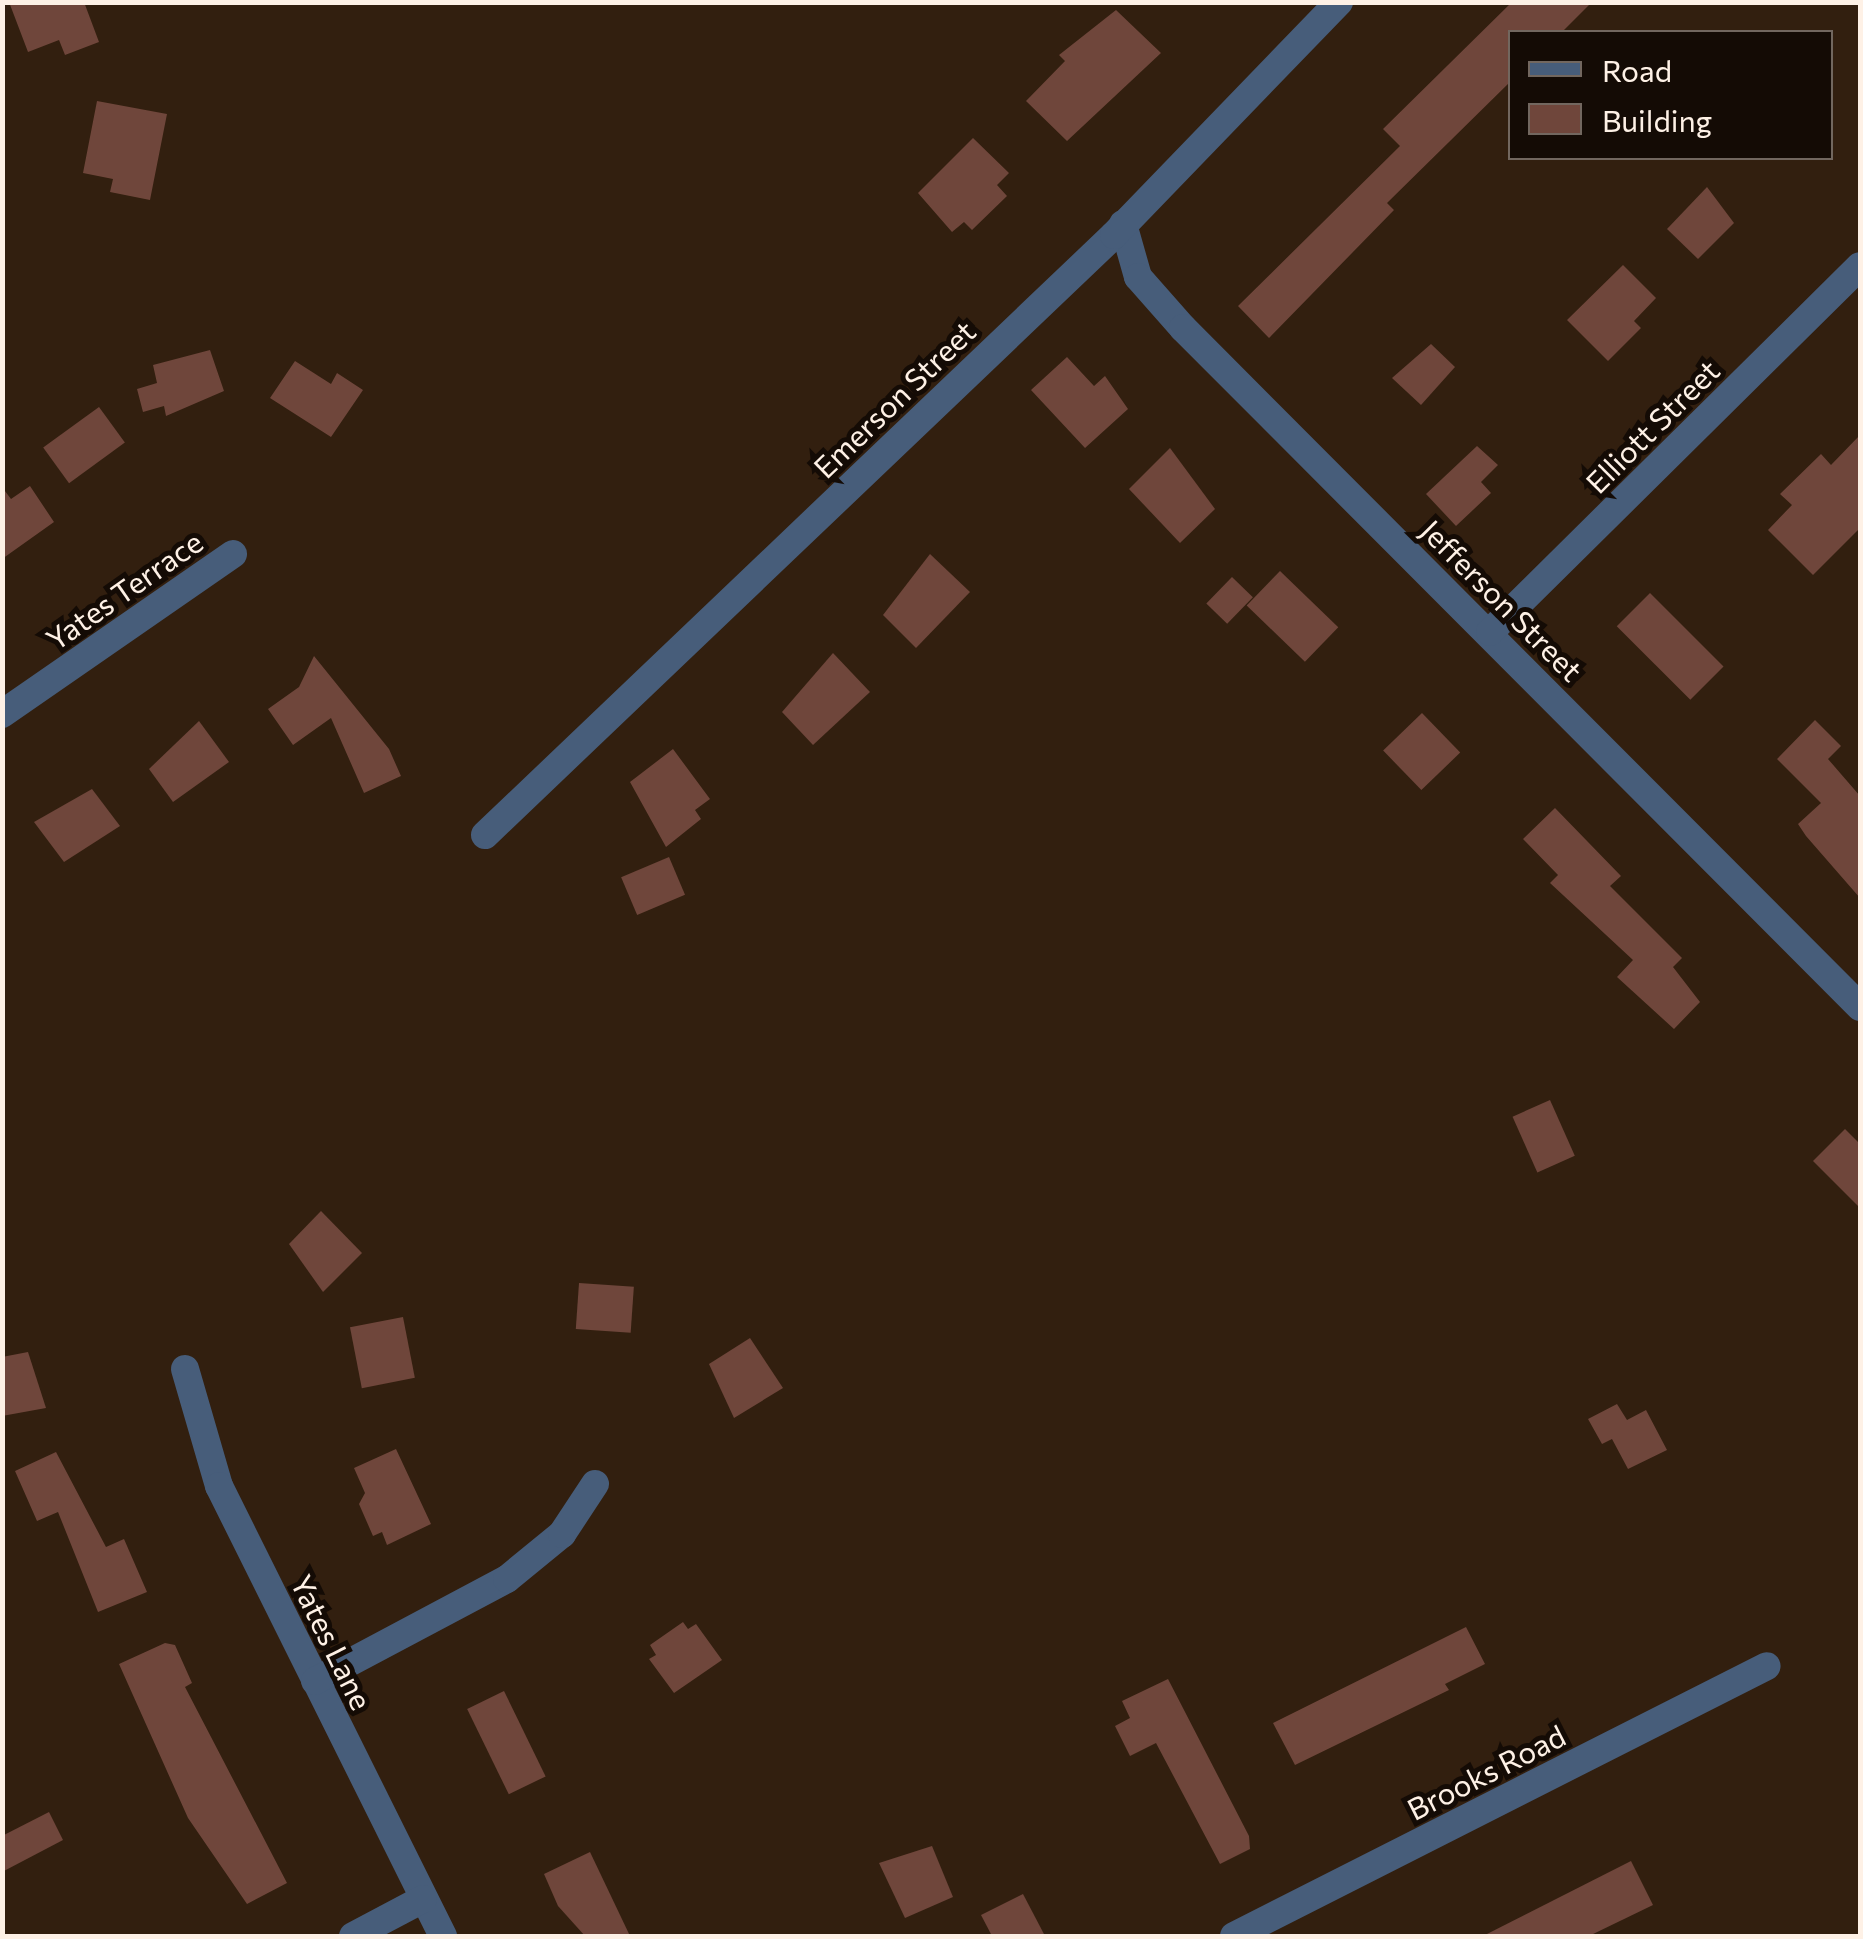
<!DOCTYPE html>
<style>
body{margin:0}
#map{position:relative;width:1863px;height:1939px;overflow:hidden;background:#321f0f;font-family:Commissioner,sans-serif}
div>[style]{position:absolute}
.building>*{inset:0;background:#6f463b;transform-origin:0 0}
.minor>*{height:28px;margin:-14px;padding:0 14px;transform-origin:14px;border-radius:14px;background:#475d7a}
span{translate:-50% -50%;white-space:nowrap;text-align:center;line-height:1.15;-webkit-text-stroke:10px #140b05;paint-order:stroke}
.street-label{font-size:30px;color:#fef1e6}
.frame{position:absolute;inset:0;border:5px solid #fef1e6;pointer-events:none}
.legend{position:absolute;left:1508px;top:30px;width:325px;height:130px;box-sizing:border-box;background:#140b05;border:2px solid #72675f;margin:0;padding:12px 18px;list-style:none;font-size:30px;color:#fef1e6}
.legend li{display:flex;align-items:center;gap:20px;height:50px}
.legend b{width:50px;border:2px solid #72675f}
</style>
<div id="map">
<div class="building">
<div style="clip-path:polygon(9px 2px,84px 2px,99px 42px,65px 55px,59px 40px,28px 52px)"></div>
<div style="clip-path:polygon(1512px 2px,1592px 2px,1562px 32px,1510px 32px,1510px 82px,1387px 203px,1394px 210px,1269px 338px,1238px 306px,1400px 146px,1383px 129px)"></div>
<div style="clip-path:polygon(1116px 10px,1161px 53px,1067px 141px,1026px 101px,1065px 61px,1059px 55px)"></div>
<div style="clip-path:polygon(97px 101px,167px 114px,150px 200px,110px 192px,113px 179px,83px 173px)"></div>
<div style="clip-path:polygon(973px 138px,1009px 173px,997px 185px,1007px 196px,972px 230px,964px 222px,952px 232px,918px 193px)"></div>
<div style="clip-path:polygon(1707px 187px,1734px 223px,1698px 259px,1667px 229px)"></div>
<div style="clip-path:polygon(1623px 265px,1656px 298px,1634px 321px,1641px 328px,1608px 361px,1567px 320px)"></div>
<div style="clip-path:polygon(1431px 344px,1455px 367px,1421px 405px,1392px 378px)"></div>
<div style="clip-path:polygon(210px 350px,224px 391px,166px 416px,164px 406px,143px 412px,137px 389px,157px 383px,153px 365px)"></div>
<div style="clip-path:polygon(1067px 357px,1094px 386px,1105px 376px,1128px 409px,1085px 448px,1031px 390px)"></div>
<div style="clip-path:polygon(295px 361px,331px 384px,337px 373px,363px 390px,331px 437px,270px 398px)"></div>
<div style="left:99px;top:407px;width:44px;height:69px;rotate:54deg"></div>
<div style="clip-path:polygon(1860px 435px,1860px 528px,1813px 575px,1768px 530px,1792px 505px,1780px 494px,1821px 454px,1831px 465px)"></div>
<div style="clip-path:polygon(1477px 446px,1498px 465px,1481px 482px,1491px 493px,1456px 526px,1426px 494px)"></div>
<div style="clip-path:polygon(1170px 448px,1215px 509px,1180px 543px,1129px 489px)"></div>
<div style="clip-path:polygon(30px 486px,54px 522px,2px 559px,2px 487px,11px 499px)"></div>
<div style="clip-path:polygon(930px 554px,970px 592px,916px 648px,883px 615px)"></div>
<div style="left:1280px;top:571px;width:81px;height:48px;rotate:44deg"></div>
<div style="left:1232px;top:577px;width:29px;height:37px;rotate:44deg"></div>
<div style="left:1650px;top:593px;width:104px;height:47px;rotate:45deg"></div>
<div style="clip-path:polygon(833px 653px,870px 692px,813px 745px,782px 712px)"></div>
<div style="clip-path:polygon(314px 656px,389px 749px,401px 776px,364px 793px,331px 718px,293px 745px,268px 709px,299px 687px)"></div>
<div style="left:1422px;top:713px;width:55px;height:54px;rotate:46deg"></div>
<div style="clip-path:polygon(1815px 720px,1841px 746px,1828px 759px,1860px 796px,1860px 898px,1806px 836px,1798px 824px,1821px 803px,1777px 759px)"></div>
<div style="clip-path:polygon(199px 721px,229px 762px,173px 802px,149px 769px)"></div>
<div style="clip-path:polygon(673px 749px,710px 799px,695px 810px,701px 819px,666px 847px,630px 782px)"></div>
<div style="clip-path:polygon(92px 789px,120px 826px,64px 862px,34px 822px)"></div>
<div style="clip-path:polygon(1555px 808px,1621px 876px,1610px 886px,1682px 958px,1673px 967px,1700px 1002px,1674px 1029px,1617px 977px,1633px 960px,1550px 883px,1558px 875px,1523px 839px)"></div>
<div style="left:669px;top:857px;width:41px;height:52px;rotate:67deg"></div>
<div style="left:1550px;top:1100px;width:61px;height:41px;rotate:66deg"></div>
<div style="clip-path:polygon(1845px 1129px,1860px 1144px,1860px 1208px,1813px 1161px)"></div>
<div style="clip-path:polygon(321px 1211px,362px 1253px,323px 1292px,289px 1244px)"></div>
<div style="left:579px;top:1283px;width:55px;height:46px;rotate:4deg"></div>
<div style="left:403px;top:1317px;width:62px;height:54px;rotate:79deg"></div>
<div style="clip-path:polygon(750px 1338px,783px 1388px,734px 1418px,709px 1364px)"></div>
<div style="clip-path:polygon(28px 1352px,46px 1408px,2px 1416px,2px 1357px)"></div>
<div style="clip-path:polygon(1617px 1404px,1627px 1420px,1646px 1410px,1667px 1450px,1628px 1469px,1612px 1439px,1602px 1444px,1588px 1419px)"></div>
<div style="clip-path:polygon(396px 1449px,431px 1524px,387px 1545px,382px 1532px,373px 1536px,359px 1504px,365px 1493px,354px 1468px)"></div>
<div style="clip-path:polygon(56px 1452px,106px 1547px,124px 1539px,147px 1592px,98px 1612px,58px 1512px,37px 1521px,15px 1471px)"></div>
<div style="clip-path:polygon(683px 1622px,688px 1629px,696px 1624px,722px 1660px,674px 1693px,649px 1659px,656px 1655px,650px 1645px)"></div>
<div style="clip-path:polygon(1466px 1627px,1485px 1664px,1445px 1684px,1449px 1690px,1295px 1765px,1273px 1723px)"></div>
<div style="clip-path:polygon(165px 1643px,175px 1645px,192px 1683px,185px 1687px,287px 1883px,247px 1904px,188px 1818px,119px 1664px)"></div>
<div style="clip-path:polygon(1168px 1679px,1249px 1836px,1250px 1849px,1220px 1864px,1156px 1743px,1130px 1756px,1115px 1726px,1130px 1718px,1122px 1701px)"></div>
<div style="left:504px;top:1691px;width:95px;height:41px;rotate:64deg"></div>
<div style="clip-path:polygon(49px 1812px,63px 1840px,2px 1872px,2px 1836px)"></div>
<div style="clip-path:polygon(932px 1846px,953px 1897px,905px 1918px,879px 1863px)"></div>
<div style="clip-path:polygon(590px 1852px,630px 1936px,585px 1936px,558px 1906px,544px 1874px)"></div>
<div style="clip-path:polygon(1631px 1861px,1653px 1905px,1589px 1936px,1483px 1936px)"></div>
<div style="clip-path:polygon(1023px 1894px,1045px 1936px,992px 1936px,981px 1915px)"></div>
</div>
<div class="minor">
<div style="left:1123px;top:224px;width:55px;rotate:74.2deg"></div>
<div style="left:1138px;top:277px;width:68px;rotate:48.6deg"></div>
<div style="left:1183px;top:328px;width:959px;rotate:45.08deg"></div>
<div style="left:1490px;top:632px;width:520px;rotate:-44.69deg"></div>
<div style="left:2px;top:714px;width:281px;rotate:-34.7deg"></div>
<div style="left:485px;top:835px;width:869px;rotate:-43.65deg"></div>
<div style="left:1114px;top:235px;width:324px;rotate:-46deg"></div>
<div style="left:185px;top:1369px;width:122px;rotate:73.8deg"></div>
<div style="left:219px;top:1486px;width:503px;rotate:63.54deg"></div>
<div style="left:315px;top:1681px;width:217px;rotate:-28deg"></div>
<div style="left:507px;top:1579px;width:71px;rotate:-39.3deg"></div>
<div style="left:562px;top:1534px;width:60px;rotate:-56.6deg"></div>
<div style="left:353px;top:1936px;width:79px;rotate:-27.9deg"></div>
<div style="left:1234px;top:1936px;width:597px;rotate:-26.87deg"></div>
</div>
<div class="street-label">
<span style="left:894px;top:399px;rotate:-44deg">Emerson Street</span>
<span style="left:1652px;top:426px;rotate:-45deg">Elliott Street</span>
<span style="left:124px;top:590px;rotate:-35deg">Yates Terrace</span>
<span style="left:1502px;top:600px;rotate:45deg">Jefferson Street</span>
<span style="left:332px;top:1642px;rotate:64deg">Yates Lane</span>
<span style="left:1486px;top:1772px;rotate:-27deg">Brooks Road</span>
</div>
<div class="frame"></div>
<ul class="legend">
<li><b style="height:12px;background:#475d7a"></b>Road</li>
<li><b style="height:28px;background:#6f463b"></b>Building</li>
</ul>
</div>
